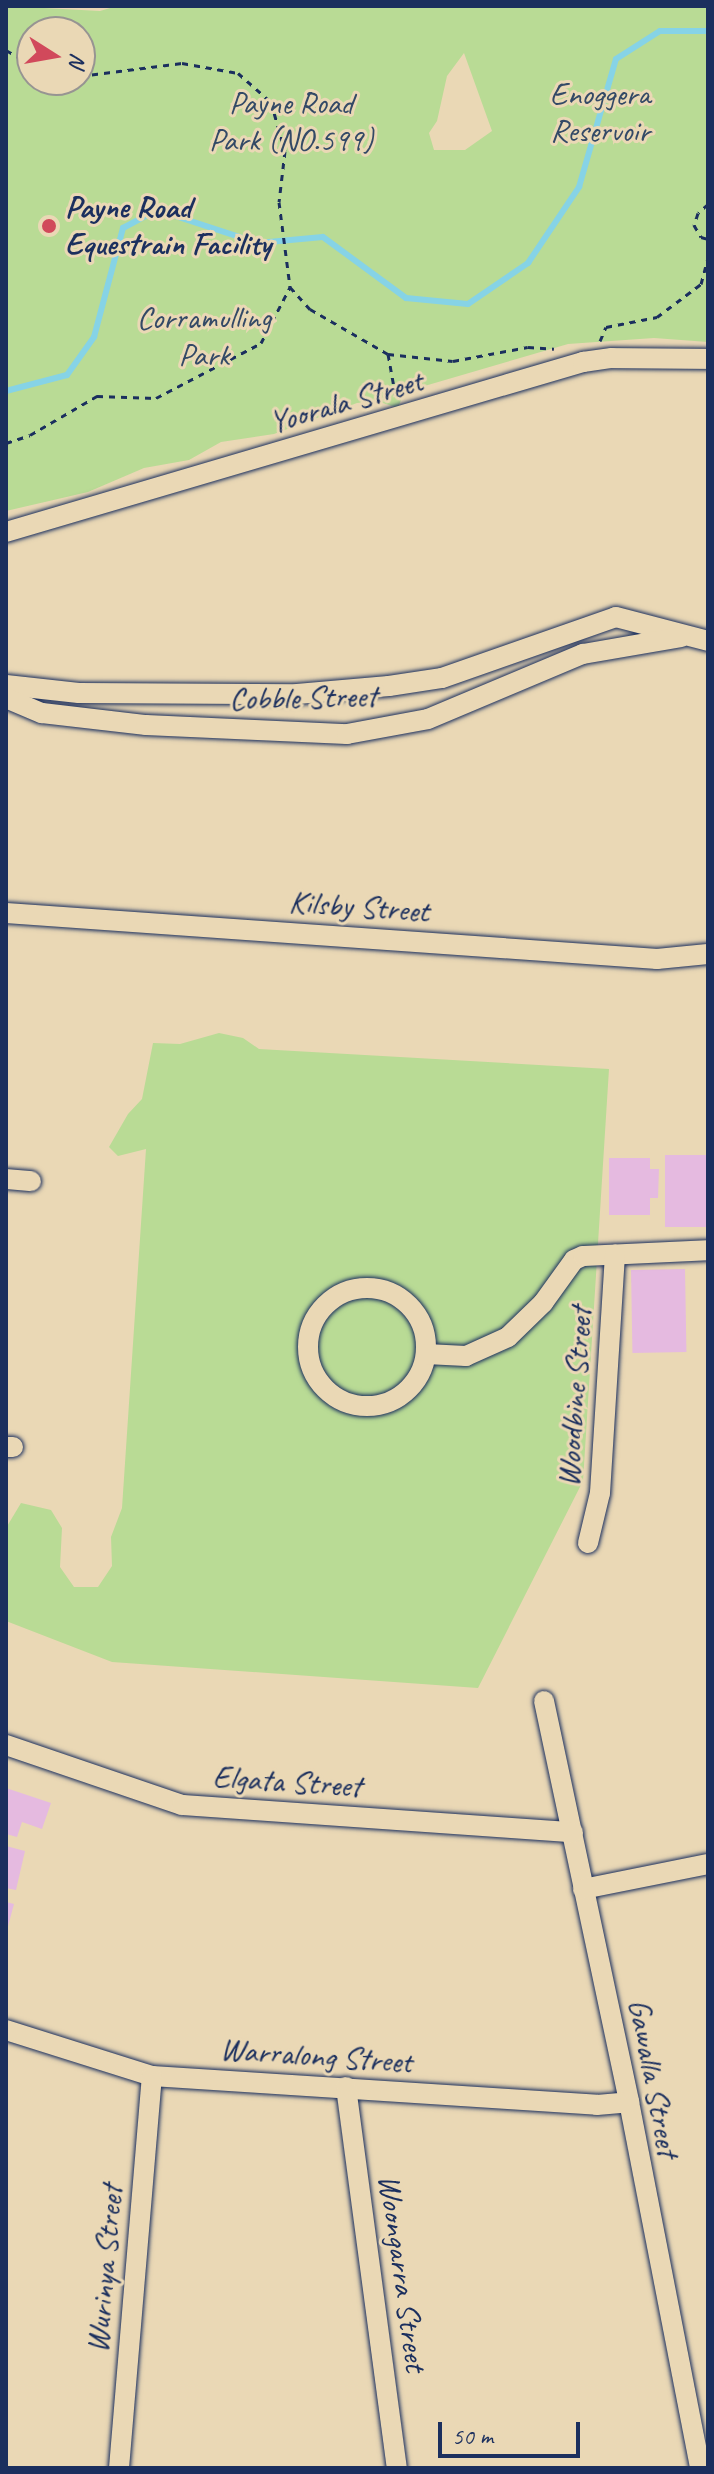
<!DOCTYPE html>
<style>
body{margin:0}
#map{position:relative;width:714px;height:2474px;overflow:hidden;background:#ead8b5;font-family:Caveat,sans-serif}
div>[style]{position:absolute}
.green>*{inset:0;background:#b9db95}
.stream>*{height:6px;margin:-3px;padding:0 3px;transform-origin:3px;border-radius:3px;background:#86d3e6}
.building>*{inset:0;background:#e5bae0;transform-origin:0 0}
.path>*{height:3px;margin-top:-1.5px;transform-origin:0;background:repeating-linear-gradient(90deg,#1b2f5e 0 6px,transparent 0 12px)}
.roads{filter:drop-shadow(0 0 2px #1b2f5e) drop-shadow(0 0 2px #1b2f5e)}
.minor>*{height:20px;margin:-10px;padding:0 10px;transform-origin:10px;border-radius:10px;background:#ead8b5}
.minor>.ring{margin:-10px;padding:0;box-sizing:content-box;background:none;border:20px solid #ead8b5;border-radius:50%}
.dots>*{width:22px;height:22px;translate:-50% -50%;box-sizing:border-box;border:4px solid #ead8b5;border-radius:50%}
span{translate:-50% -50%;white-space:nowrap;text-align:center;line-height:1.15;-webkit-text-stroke:6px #ead8b5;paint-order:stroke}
.park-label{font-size:32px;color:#334966}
.poi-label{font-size:32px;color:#1b2f5e;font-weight:700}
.left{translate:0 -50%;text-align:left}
.street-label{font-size:32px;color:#1b2f5e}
.frame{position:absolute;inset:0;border:8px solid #1b2f5e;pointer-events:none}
.north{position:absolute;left:16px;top:16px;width:80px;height:80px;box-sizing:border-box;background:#ead8b5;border:2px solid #979492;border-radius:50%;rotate:101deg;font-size:22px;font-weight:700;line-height:32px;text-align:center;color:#1b2f5e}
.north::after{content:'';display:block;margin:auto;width:28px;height:36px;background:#d1495b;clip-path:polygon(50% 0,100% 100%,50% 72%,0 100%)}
.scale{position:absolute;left:438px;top:2422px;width:142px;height:36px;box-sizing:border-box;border:4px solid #1b2f5e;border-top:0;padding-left:10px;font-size:24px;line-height:28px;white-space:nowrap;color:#1b2f5e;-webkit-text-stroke:6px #ead8b5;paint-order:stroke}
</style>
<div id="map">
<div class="green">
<div style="clip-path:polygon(evenodd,6px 6px,100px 11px,117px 6px,708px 6px,708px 342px,654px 338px,568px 344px,404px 392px,398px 408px,377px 401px,357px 403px,274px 434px,221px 442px,189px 460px,144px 468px,88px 492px,6px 511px,6px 6px,32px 32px,80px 32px,80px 80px,32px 80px,32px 32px,6px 6px,464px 53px,492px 131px,465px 150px,434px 150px,429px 133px,437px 121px,447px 76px,464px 53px)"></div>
<div style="clip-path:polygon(219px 1033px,243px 1038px,259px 1049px,609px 1069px,583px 1481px,478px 1688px,112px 1662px,6px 1621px,6px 1528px,21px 1503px,51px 1510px,62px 1528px,60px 1567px,74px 1587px,98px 1587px,112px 1566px,111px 1537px,122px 1508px,146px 1149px,118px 1156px,109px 1147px,128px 1114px,142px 1099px,153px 1043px,180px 1044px)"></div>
</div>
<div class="stream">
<div style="left:6px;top:391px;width:63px;rotate:-14.7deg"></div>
<div style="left:67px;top:375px;width:47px;rotate:-54.6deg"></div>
<div style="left:94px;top:337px;width:113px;rotate:-75.1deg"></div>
<div style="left:123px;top:228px;width:38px;rotate:-28deg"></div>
<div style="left:157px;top:210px;width:106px;rotate:18.1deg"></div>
<div style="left:258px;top:243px;width:65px;rotate:-5.3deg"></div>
<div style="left:323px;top:237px;width:103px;rotate:36.3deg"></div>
<div style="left:406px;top:298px;width:62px;rotate:5.5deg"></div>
<div style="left:468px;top:304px;width:73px;rotate:-34.3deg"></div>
<div style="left:528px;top:263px;width:92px;rotate:-56.1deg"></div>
<div style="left:579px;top:187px;width:133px;rotate:-73.9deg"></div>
<div style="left:616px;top:59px;width:52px;rotate:-32.5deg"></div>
<div style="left:660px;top:31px;width:48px"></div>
</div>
<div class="building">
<div style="left:708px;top:1155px;width:72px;height:43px;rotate:90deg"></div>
<div style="clip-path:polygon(609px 1158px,650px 1158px,650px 1169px,659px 1169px,658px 1198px,650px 1198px,650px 1215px,609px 1215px)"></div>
<div style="left:685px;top:1269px;width:83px;height:54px;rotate:89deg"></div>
<div style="clip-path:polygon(6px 1788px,51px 1803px,42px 1829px,22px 1822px,17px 1837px,6px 1834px)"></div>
<div style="clip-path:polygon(6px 1846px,25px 1851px,16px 1890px,6px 1888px)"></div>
<div style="clip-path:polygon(6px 1902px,14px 1904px,7px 1930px,6px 1929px)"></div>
</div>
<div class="path">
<div style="left:6px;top:50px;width:30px;rotate:30deg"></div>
<div style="left:80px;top:76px;width:103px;rotate:-7.3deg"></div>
<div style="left:182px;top:63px;width:57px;rotate:10.1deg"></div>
<div style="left:238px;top:73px;width:44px;rotate:41.3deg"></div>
<div style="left:271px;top:102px;width:51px;rotate:74.1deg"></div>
<div style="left:285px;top:151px;width:51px;rotate:96.7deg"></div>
<div style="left:279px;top:202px;width:86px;rotate:82.6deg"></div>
<div style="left:708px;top:204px;width:13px;rotate:138deg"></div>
<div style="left:698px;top:213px;width:13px;rotate:108deg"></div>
<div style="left:694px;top:225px;width:14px;rotate:60deg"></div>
<div style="left:701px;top:237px;width:7px;rotate:16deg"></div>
<div style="left:290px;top:287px;width:30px;rotate:48deg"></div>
<div style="left:310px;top:309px;width:90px;rotate:30deg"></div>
<div style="left:388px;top:354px;width:45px;rotate:79.7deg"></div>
<div style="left:600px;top:341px;width:15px;rotate:-67deg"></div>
<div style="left:606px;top:327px;width:52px;rotate:-11.1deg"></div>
<div style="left:657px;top:317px;width:55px;rotate:-36.9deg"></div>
<div style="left:701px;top:284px;width:28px;rotate:-75deg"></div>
<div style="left:388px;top:354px;width:65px;rotate:6.1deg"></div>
<div style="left:453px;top:361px;width:76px;rotate:-10.6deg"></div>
<div style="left:528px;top:347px;width:26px;rotate:4deg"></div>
<div style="left:6px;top:443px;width:25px;rotate:-18deg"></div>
<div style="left:30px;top:435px;width:78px;rotate:-30.2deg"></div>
<div style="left:97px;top:396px;width:59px;rotate:1.9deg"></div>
<div style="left:156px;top:398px;width:119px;rotate:-27.6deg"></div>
<div style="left:261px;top:343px;width:63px;rotate:-62.6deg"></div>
</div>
<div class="roads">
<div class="minor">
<div style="left:6px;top:532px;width:602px;rotate:-16.42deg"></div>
<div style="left:583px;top:362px;width:29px;rotate:-8deg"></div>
<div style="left:612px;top:358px;width:96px;rotate:0.6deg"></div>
<div style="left:6px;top:685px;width:73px;rotate:6.3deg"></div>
<div style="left:79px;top:693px;width:218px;rotate:0.3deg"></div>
<div style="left:297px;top:694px;width:92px;rotate:-5deg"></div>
<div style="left:389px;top:686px;width:54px;rotate:-8.6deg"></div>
<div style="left:442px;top:678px;width:184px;rotate:-19.3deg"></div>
<div style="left:616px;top:617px;width:95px;rotate:14.6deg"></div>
<div style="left:6px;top:698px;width:39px;rotate:23deg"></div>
<div style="left:42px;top:713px;width:105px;rotate:6.6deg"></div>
<div style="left:146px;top:725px;width:201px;rotate:2.6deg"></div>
<div style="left:347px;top:734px;width:82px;rotate:-10.5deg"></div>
<div style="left:428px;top:719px;width:168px;rotate:-22.8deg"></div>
<div style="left:583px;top:654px;width:99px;rotate:-9.8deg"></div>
<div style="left:6px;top:913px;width:653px;rotate:4.04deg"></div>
<div style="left:657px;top:959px;width:51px;rotate:-5.6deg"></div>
<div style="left:6px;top:1179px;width:25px;rotate:5deg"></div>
<div class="ring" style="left:308px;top:1288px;width:98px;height:98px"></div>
<div style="left:426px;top:1354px;width:40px;rotate:2.9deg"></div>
<div style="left:466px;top:1356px;width:46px;rotate:-24.3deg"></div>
<div style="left:508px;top:1337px;width:49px;rotate:-44.2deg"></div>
<div style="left:543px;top:1303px;width:53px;rotate:-54.2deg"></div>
<div style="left:574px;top:1260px;width:10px;rotate:-24deg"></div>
<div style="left:583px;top:1256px;width:125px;rotate:-2.7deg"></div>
<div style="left:6px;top:1447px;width:7px"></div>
<div style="left:588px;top:1543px;width:51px;rotate:-76.5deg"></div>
<div style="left:600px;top:1493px;width:239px;rotate:-86.4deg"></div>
<div style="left:544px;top:1701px;width:410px;rotate:78deg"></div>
<div style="left:629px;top:2102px;width:373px;rotate:79deg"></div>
<div style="left:6px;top:1745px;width:186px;rotate:18.8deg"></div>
<div style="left:182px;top:1805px;width:392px;rotate:4deg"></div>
<div style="left:583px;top:1889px;width:127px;rotate:-11.3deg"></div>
<div style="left:6px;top:2030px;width:153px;rotate:17.5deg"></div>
<div style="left:152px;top:2076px;width:446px;rotate:3.7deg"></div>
<div style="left:597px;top:2105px;width:32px;rotate:-5deg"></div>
<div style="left:346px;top:2087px;width:384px;rotate:82.4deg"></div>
<div style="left:119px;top:2468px;width:393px;rotate:-85.2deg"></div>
</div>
</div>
<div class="dots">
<div style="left:49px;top:226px;background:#d1495b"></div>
</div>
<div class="park-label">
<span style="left:600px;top:113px">Enoggera<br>Reservoir</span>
<span style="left:291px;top:122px">Payne Road<br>Park (NO.599)</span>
<span style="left:204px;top:337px">Corramulling<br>Park</span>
</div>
<div class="poi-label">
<span class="left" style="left:65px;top:226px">Payne Road<br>Equestrain Facility</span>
</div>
<div class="street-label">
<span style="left:346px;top:402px;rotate:-16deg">Yoorala Street</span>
<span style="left:303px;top:698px;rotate:-1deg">Cobble Street</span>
<span style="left:359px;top:907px;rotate:4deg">Kilsby Street</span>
<span style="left:575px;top:1397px;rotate:-86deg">Woodbine Street</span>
<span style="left:287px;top:1782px;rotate:4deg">Elgata Street</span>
<span style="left:316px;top:2056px;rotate:4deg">Warralong Street</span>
<span style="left:653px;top:2078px;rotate:79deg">Gawalla Street</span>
<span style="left:105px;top:2269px;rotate:-85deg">Wurinya Street</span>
<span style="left:402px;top:2273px;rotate:82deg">Woongarra Street</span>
</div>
<div class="frame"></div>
<div class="north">N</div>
<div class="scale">50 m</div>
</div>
